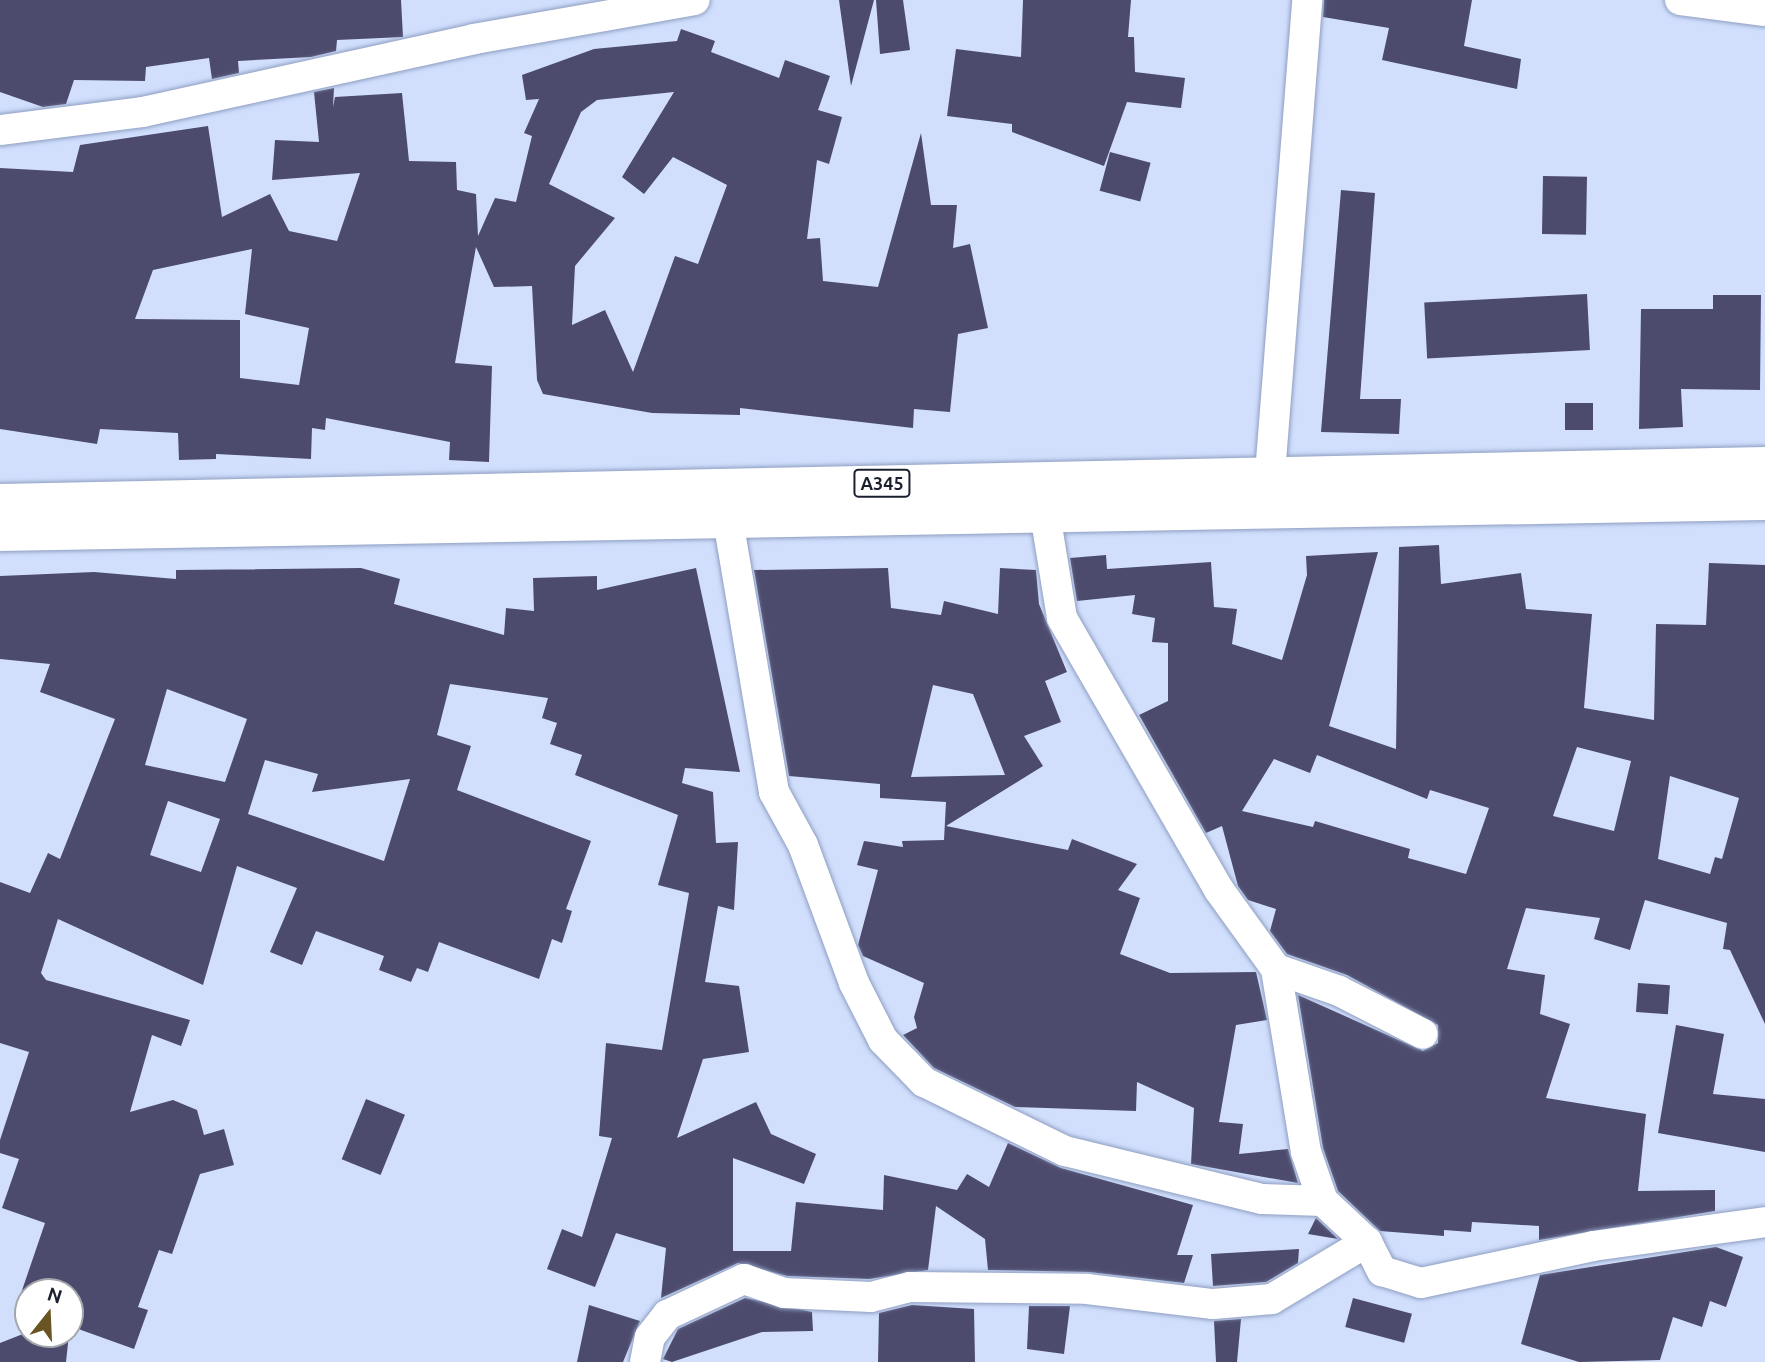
<!DOCTYPE html>
<style>
body{margin:0}
#map{position:relative;width:1765px;height:1362px;overflow:hidden;background:#d1dffd;font-family:Ubuntu,sans-serif}
div>[style]{position:absolute}
.building>*{inset:0;background:#4d4b6d;transform-origin:0 0}
.roads{filter:drop-shadow(0 0 2px #8e9ec1) drop-shadow(0 0 2px #8e9ec1)}
.street>*{height:30px;margin:-15px;padding:0 15px;transform-origin:15px;border-radius:15px;background:#fff}
.highway>*{height:38px;margin:-19px;padding:0 19px;transform-origin:19px;border-radius:19px;background:#fff}
span{translate:-50% -50%;white-space:nowrap;text-align:center;line-height:1.15;-webkit-text-stroke:7px #fff;paint-order:stroke}
.shield-label span{padding:2px 5px;background:#fff;border:2px solid;border-radius:5px;-webkit-text-stroke-width:0}
.shield-label{font-size:18px;color:#1a202e;font-weight:700}
.north{position:absolute;left:14px;top:1278px;width:70px;height:70px;box-sizing:border-box;background:#fff;border:2px solid #a3a6ab;border-radius:50%;rotate:18deg;font-size:19px;font-weight:700;line-height:28px;text-align:center;color:#1a202e}
.north::after{content:'';display:block;margin:auto;width:24px;height:32px;background:#695423;clip-path:polygon(50% 0,100% 100%,50% 72%,0 100%)}
</style>
<div id="map">
<div class="building">
<div style="clip-path:polygon(0 0,401px 0,403px 37px,337px 40px,336px 51px,311px 57px,238px 61px,239px 73px,212px 79px,209px 58px,146px 67px,145px 81px,74px 80px,66px 104px,43px 107px,0 92px)"></div>
<div style="clip-path:polygon(839px 0,874px 0,851px 86px)"></div>
<div style="clip-path:polygon(876px 0,903px 0,910px 50px,880px 54px)"></div>
<div style="clip-path:polygon(1023px 0,1131px 0,1128px 37px,1134px 37px,1135px 72px,1185px 78px,1181px 108px,1127px 102px,1104px 166px,1012px 132px,1012px 124px,947px 116px,956px 49px,1021px 57px)"></div>
<div style="clip-path:polygon(1324px 0,1472px 0,1464px 46px,1521px 59px,1517px 89px,1382px 60px,1389px 28px,1323px 17px)"></div>
<div style="clip-path:polygon(evenodd,681px 29px,715px 41px,711px 52px,779px 78px,785px 60px,830px 76px,818px 110px,842px 117px,829px 164px,817px 160px,807px 239px,820px 238px,823px 281px,878px 287px,921px 133px,931px 205px,957px 205px,953px 248px,970px 244px,988px 328px,958px 334px,950px 412px,914px 409px,913px 428px,740px 408px,740px 415px,652px 413px,543px 394px,537px 380px,532px 286px,494px 287px,476px 247px,455px 363px,492px 366px,489px 462px,449px 460px,450px 442px,326px 418px,325px 430px,312px 428px,311px 459px,216px 454px,216px 459px,179px 460px,178px 433px,100px 429px,97px 444px,0 429px,0 168px,73px 172px,80px 145px,208px 126px,222px 217px,270px 194px,289px 231px,337px 241px,360px 173px,272px 180px,275px 140px,319px 142px,314px 92px,334px 88px,333px 107px,335px 97px,402px 93px,409px 161px,456px 162px,457px 190px,476px 194px,478px 236px,495px 198px,516px 202px,532px 136px,524px 133px,539px 99px,526px 100px,522px 75px,594px 49px,677px 41px,681px 29px,674px 92px,622px 177px,644px 194px,673px 157px,727px 185px,698px 264px,675px 256px,633px 372px,605px 310px,572px 325px,575px 266px,615px 218px,549px 184px,581px 112px,597px 100px,674px 92px,681px 29px,252px 249px,245px 314px,309px 328px,299px 385px,240px 378px,240px 320px,135px 319px,153px 270px,252px 249px)"></div>
<div style="left:1110px;top:152px;width:42px;height:40px;rotate:15deg"></div>
<div style="left:1543px;top:176px;width:44px;height:58px;rotate:1deg"></div>
<div style="clip-path:polygon(1341px 190px,1375px 193px,1360px 399px,1401px 399px,1399px 434px,1321px 432px)"></div>
<div style="left:1587px;top:294px;width:56px;height:163px;rotate:87deg"></div>
<div style="clip-path:polygon(1713px 295px,1761px 295px,1760px 390px,1681px 389px,1683px 427px,1639px 429px,1641px 309px,1713px 309px)"></div>
<div style="left:1565px;top:403px;width:28px;height:27px"></div>
<div style="clip-path:polygon(evenodd,1439px 545px,1441px 584px,1521px 573px,1526px 609px,1592px 614px,1584px 708px,1654px 720px,1656px 624px,1706px 625px,1709px 563px,1765px 565px,1765px 1024px,1730px 950px,1723px 949px,1727px 923px,1645px 900px,1630px 950px,1594px 939px,1600px 918px,1526px 908px,1507px 969px,1545px 975px,1540px 1014px,1570px 1024px,1546px 1098px,1646px 1114px,1638px 1191px,1715px 1190px,1715px 1211px,1539px 1240px,1539px 1226px,1472px 1222px,1471px 1232px,1444px 1230px,1444px 1236px,1380px 1231px,1338px 1191px,1323px 1148px,1298px 995px,1423px 1051px,1438px 1043px,1438px 1025px,1347px 975px,1287px 954px,1270px 931px,1276px 909px,1248px 900px,1238px 886px,1222px 826px,1206px 833px,1139px 715px,1168px 701px,1168px 643px,1152px 642px,1155px 618px,1132px 614px,1135px 595px,1077px 601px,1070px 558px,1106px 555px,1107px 569px,1211px 562px,1214px 607px,1237px 609px,1232px 644px,1282px 660px,1307px 575px,1306px 556px,1378px 552px,1329px 726px,1396px 749px,1399px 547px,1439px 545px,1577px 747px,1631px 761px,1614px 831px,1553px 816px,1577px 747px,1439px 545px,1317px 755px,1427px 799px,1430px 790px,1489px 808px,1466px 874px,1408px 858px,1410px 849px,1315px 821px,1313px 827px,1242px 811px,1274px 759px,1310px 773px,1317px 755px,1439px 545px,1670px 776px,1739px 798px,1722px 859px,1715px 857px,1710px 874px,1658px 859px,1670px 776px)"></div>
<div style="clip-path:polygon(evenodd,361px 568px,400px 579px,394px 604px,504px 635px,506px 608px,534px 611px,533px 578px,597px 576px,597px 590px,696px 568px,740px 772px,685px 768px,682px 783px,713px 792px,716px 843px,738px 842px,734px 910px,718px 906px,705px 982px,739px 986px,749px 1052px,703px 1059px,677px 1138px,756px 1102px,771px 1134px,816px 1154px,804px 1184px,733px 1158px,733px 1251px,791px 1251px,796px 1202px,883px 1210px,884px 1175px,957px 1190px,967px 1174px,989px 1187px,1008px 1143px,1061px 1168px,1193px 1205px,1177px 1255px,1193px 1255px,1184px 1283px,1089px 1272px,988px 1270px,985px 1239px,936px 1206px,928px 1270px,869px 1279px,787px 1276px,738px 1263px,661px 1298px,666px 1248px,616px 1233px,595px 1287px,547px 1269px,562px 1229px,582px 1237px,612px 1138px,599px 1136px,606px 1043px,662px 1050px,689px 893px,658px 885px,678px 815px,575px 775px,582px 755px,550px 744px,557px 723px,542px 718px,548px 698px,450px 684px,437px 735px,471px 746px,457px 790px,591px 841px,566px 909px,572px 911px,562px 943px,552px 939px,539px 979px,439px 942px,428px 972px,417px 968px,411px 982px,379px 970px,384px 956px,316px 931px,302px 965px,270px 952px,297px 888px,237px 866px,203px 985px,58px 919px,41px 973px,46px 980px,190px 1020px,181px 1046px,152px 1035px,130px 1112px,173px 1100px,197px 1110px,204px 1135px,224px 1129px,234px 1165px,200px 1174px,172px 1254px,159px 1250px,138px 1307px,148px 1310px,134px 1349px,70px 1326px,70px 1292px,28px 1292px,28px 1307px,17px 1305px,45px 1223px,2px 1208px,19px 1159px,0 1153px,0 1140px,29px 1052px,0 1043px,0 882px,30px 893px,48px 853px,60px 859px,115px 719px,40px 692px,50px 664px,0 659px,0 576px,94px 572px,176px 579px,176px 570px,361px 568px,167px 689px,247px 719px,225px 782px,145px 765px,167px 689px,361px 568px,265px 760px,318px 774px,312px 792px,410px 779px,384px 861px,248px 814px,265px 760px,361px 568px,168px 801px,220px 819px,201px 872px,150px 855px,168px 801px)"></div>
<div style="clip-path:polygon(evenodd,888px 568px,891px 608px,941px 615px,944px 601px,998px 614px,1000px 568px,1036px 570px,1039px 604px,1067px 672px,1045px 681px,1061px 722px,1024px 736px,1043px 766px,946px 826px,1068px 850px,1072px 839px,1137px 864px,1118px 890px,1140px 898px,1120px 954px,1170px 973px,1256px 972px,1267px 1020px,1236px 1025px,1219px 1122px,1243px 1124px,1239px 1154px,1288px 1149px,1298px 1183px,1191px 1164px,1194px 1108px,1137px 1082px,1136px 1111px,1015px 1107px,934px 1068px,903px 1035px,917px 1028px,914px 1017px,924px 983px,863px 956px,858px 945px,878px 870px,857px 865px,864px 841px,903px 847px,902px 841px,944px 840px,946px 802px,880px 798px,880px 784px,789px 776px,754px 570px,888px 568px,933px 685px,973px 694px,1005px 775px,911px 777px,933px 685px)"></div>
<div style="left:1638px;top:983px;width:32px;height:29px;rotate:4deg"></div>
<div style="clip-path:polygon(1676px 1025px,1724px 1034px,1713px 1094px,1765px 1099px,1765px 1152px,1658px 1133px)"></div>
<div style="left:366px;top:1099px;width:42px;height:65px;rotate:22deg"></div>
<div style="clip-path:polygon(1316px 1218px,1338px 1239px,1308px 1234px)"></div>
<div style="clip-path:polygon(1716px 1247px,1743px 1257px,1726px 1307px,1710px 1301px,1702px 1327px,1673px 1317px,1660px 1360px,1579px 1362px,1521px 1344px,1540px 1275px)"></div>
<div style="clip-path:polygon(1299px 1249px,1298px 1263px,1266px 1282px,1213px 1286px,1211px 1254px)"></div>
<div style="clip-path:polygon(745px 1298px,812px 1312px,813px 1331px,762px 1332px,672px 1362px,663px 1359px,678px 1329px)"></div>
<div style="left:1353px;top:1298px;width:61px;height:30px;rotate:15deg"></div>
<div style="clip-path:polygon(589px 1305px,640px 1321px,623px 1362px,577px 1362px)"></div>
<div style="clip-path:polygon(912px 1305px,974px 1309px,975px 1362px,878px 1362px,879px 1313px)"></div>
<div style="clip-path:polygon(1029px 1306px,1070px 1306px,1064px 1354px,1027px 1349px)"></div>
<div style="clip-path:polygon(1241px 1319px,1237px 1362px,1216px 1362px,1214px 1321px)"></div>
<div style="clip-path:polygon(28px 1332px,69px 1334px,66px 1362px,0 1362px,0 1343px)"></div>
</div>
<div class="roads">
<div class="street">
<div style="left:1680px;top:0;width:86px;rotate:7.4deg"></div>
<div style="left:0;top:130px;width:144px;rotate:-7.2deg"></div>
<div style="left:143px;top:112px;width:339px;rotate:-12.4deg"></div>
<div style="left:474px;top:39px;width:224px;rotate:-10deg"></div>
<div style="left:1270px;top:474px;width:475px;rotate:-85.5deg"></div>
<div style="left:1045px;top:514px;width:105px;rotate:80.7deg"></div>
<div style="left:1062px;top:618px;width:314px;rotate:60deg"></div>
<div style="left:1219px;top:890px;width:97px;rotate:54.2deg"></div>
<div style="left:1276px;top:969px;width:185px;rotate:80.7deg"></div>
<div style="left:1306px;top:1152px;width:52px;rotate:70.9deg"></div>
<div style="left:1323px;top:1201px;width:60px;rotate:43deg"></div>
<div style="left:1367px;top:1242px;width:33px;rotate:63deg"></div>
<div style="left:1382px;top:1271px;width:41px;rotate:17.1deg"></div>
<div style="left:1421px;top:1283px;width:176px;rotate:-12.1deg"></div>
<div style="left:1593px;top:1246px;width:174px;rotate:-7.9deg"></div>
<div style="left:728px;top:520px;width:276px;rotate:80.4deg"></div>
<div style="left:774px;top:792px;width:60px;rotate:61.3deg"></div>
<div style="left:803px;top:845px;width:147px;rotate:69.7deg"></div>
<div style="left:854px;top:983px;width:64px;rotate:63deg"></div>
<div style="left:883px;top:1040px;width:59px;rotate:45.7deg"></div>
<div style="left:924px;top:1082px;width:157px;rotate:26.1deg"></div>
<div style="left:1065px;top:1151px;width:203px;rotate:13.7deg"></div>
<div style="left:1262px;top:1199px;width:61px;rotate:1.9deg"></div>
<div style="left:1276px;top:969px;width:67px;rotate:19.2deg"></div>
<div style="left:1339px;top:991px;width:94px;rotate:27.1deg"></div>
<div style="left:645px;top:1362px;width:25px;rotate:-79deg"></div>
<div style="left:650px;top:1337px;width:28px;rotate:-52deg"></div>
<div style="left:667px;top:1315px;width:85px;rotate:-25.1deg"></div>
<div style="left:744px;top:1279px;width:42px;rotate:19.3deg"></div>
<div style="left:784px;top:1293px;width:87px;rotate:2.6deg"></div>
<div style="left:871px;top:1297px;width:40px;rotate:-14.4deg"></div>
<div style="left:910px;top:1287px;width:177px;rotate:0.6deg"></div>
<div style="left:1087px;top:1289px;width:127px;rotate:6.8deg"></div>
<div style="left:1213px;top:1304px;width:59px;rotate:-4.8deg"></div>
<div style="left:1272px;top:1299px;width:111px;rotate:-31deg"></div>
</div>
<div class="highway">
<div style="left:0;top:503px;width:1765px;rotate:-1.2deg"></div>
<div style="left:0;top:532px;width:1765px;rotate:-1.01deg"></div>
</div>
</div>
<div class="shield-label">
<span style="left:882px;top:483px">A345</span>
</div>
<div class="north">N</div>
</div>
